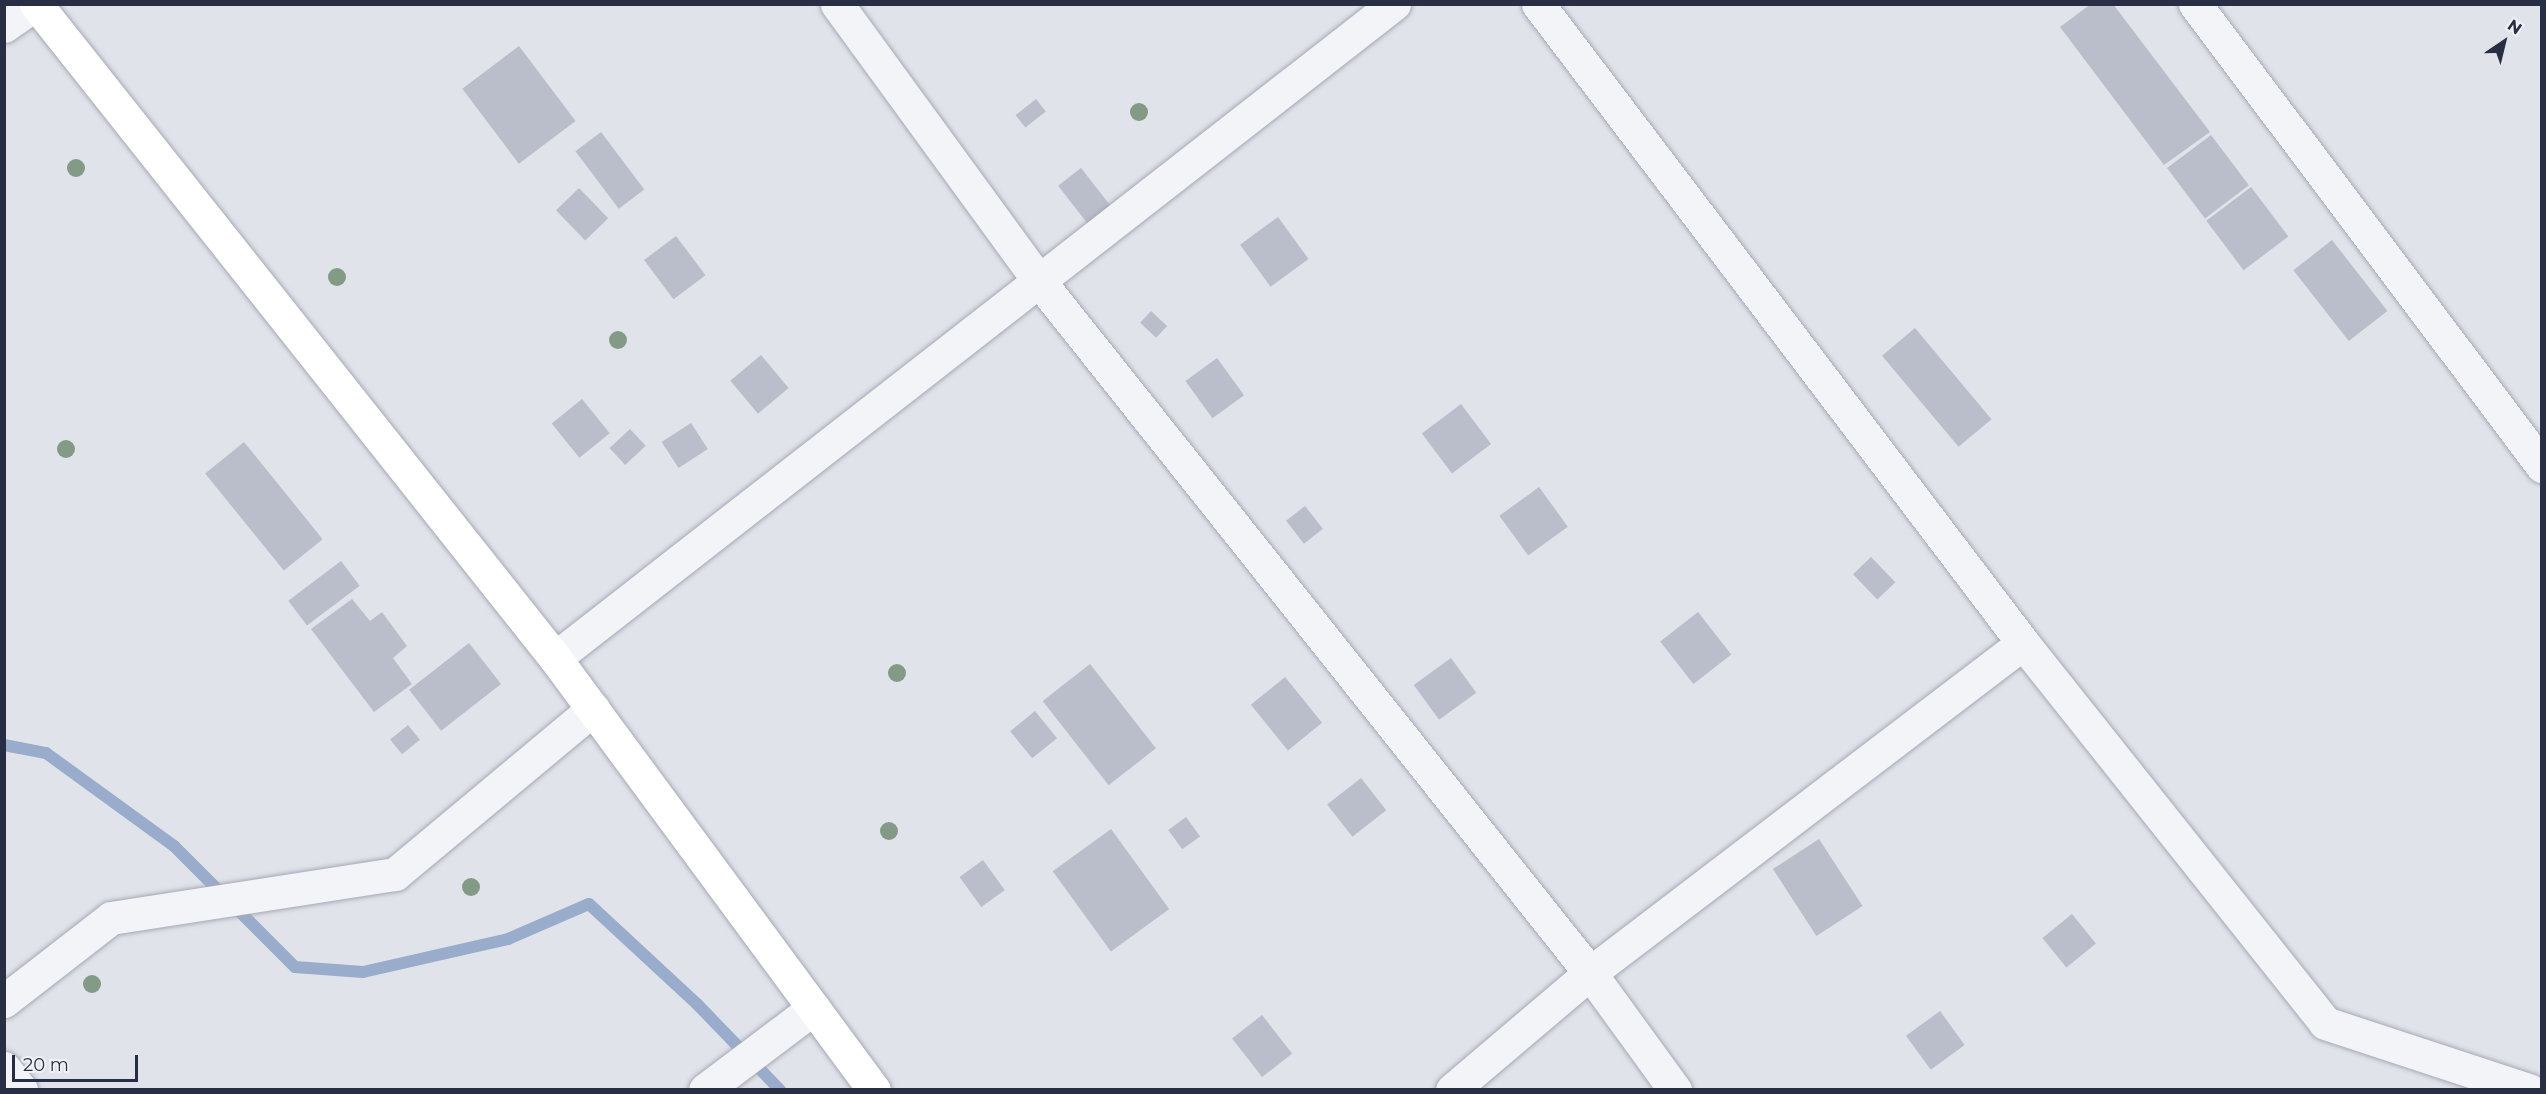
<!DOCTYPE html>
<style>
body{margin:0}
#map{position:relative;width:2546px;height:1094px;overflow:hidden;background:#e0e3ea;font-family:Montserrat,sans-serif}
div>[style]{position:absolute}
.stream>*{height:12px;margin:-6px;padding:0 6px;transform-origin:6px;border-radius:6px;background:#99accc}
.building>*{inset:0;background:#babeca;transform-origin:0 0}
.roads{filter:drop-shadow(0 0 2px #a5a9b5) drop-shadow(0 0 2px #a5a9b5)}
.street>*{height:33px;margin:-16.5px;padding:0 16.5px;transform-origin:16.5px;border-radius:16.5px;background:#f3f4f8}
.secondary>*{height:33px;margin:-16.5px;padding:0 16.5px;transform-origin:16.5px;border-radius:16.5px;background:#fff}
.trees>*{width:18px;height:18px;margin:-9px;border-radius:50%;background:#839a86}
span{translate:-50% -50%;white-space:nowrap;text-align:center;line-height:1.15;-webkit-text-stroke:6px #f0f2f7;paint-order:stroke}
.frame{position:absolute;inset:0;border:6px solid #282e43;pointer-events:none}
.north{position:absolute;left:2474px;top:12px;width:60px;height:60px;-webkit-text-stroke:4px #f0f2f7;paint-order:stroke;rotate:35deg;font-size:16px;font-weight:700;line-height:24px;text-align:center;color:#282e43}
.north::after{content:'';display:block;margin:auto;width:21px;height:27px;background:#282e43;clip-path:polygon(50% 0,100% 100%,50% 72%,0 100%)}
.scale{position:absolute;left:12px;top:1055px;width:126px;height:27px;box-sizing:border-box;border:3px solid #282e43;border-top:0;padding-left:8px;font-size:18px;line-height:21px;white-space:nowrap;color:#282e43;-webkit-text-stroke:4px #f0f2f7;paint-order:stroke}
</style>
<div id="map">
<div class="stream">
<div style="left:4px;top:745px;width:43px;rotate:10.8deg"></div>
<div style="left:46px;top:753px;width:158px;rotate:36deg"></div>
<div style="left:174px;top:846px;width:171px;rotate:45deg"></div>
<div style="left:295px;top:967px;width:68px;rotate:4.2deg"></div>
<div style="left:363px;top:972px;width:149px;rotate:-12.8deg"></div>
<div style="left:508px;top:939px;width:88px;rotate:-23.4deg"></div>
<div style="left:589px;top:904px;width:147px;rotate:42.8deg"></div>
<div style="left:697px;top:1004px;width:120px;rotate:46deg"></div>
</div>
<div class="building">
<div style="clip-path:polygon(2091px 4px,2113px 4px,2210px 132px,2164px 165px,2060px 27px)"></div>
<div style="left:519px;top:46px;width:94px;height:71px;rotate:53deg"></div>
<div style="left:1036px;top:99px;width:16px;height:26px;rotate:52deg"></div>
<div style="left:601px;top:132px;width:72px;height:32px;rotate:53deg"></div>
<div style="left:2211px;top:135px;width:63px;height:55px;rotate:53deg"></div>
<div style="left:1081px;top:168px;width:55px;height:29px;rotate:52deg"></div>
<div style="left:2251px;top:187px;width:62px;height:56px;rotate:53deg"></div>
<div style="left:579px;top:188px;width:42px;height:32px;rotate:46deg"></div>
<div style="left:1278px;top:217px;width:52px;height:47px;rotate:54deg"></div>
<div style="left:676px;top:236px;width:49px;height:40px;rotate:53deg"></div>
<div style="left:2332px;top:240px;width:90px;height:49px;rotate:52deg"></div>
<div style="left:1151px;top:311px;width:22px;height:16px;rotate:43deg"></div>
<div style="left:1915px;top:328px;width:119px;height:43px;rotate:50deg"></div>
<div style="left:761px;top:355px;width:43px;height:40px;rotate:50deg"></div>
<div style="left:1217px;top:358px;width:46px;height:39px;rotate:54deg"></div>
<div style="left:582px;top:399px;width:44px;height:39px;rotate:51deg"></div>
<div style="left:1461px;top:404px;width:50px;height:49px;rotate:53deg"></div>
<div style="left:691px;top:423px;width:31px;height:35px;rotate:57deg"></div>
<div style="left:630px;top:429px;width:23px;height:28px;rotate:47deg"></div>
<div style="left:244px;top:442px;width:125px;height:50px;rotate:51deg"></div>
<div style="left:1539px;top:487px;width:49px;height:49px;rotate:54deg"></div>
<div style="left:1305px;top:506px;width:29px;height:24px;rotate:52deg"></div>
<div style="left:1871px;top:557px;width:35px;height:25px;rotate:46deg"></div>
<div style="left:341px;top:561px;width:31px;height:66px;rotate:53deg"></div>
<div style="clip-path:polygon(352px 599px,370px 621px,382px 612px,407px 646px,393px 658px,412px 684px,374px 712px,311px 629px)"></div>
<div style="left:1698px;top:612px;width:54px;height:48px;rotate:52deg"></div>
<div style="left:469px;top:643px;width:52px;height:76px;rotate:52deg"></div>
<div style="left:1451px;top:658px;width:43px;height:46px;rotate:54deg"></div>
<div style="left:1090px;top:664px;width:107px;height:60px;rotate:52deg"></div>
<div style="left:1285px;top:677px;width:59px;height:44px;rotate:51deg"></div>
<div style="left:1035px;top:711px;width:35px;height:32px;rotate:51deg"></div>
<div style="left:408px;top:725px;width:19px;height:23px;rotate:51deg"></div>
<div style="left:1361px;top:778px;width:41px;height:43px;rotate:52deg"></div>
<div style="left:1186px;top:817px;width:24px;height:22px;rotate:54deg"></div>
<div style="left:1111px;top:829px;width:99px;height:72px;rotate:54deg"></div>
<div style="left:1819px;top:839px;width:80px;height:55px;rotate:57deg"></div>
<div style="left:983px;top:860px;width:37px;height:29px;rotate:54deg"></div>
<div style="left:2072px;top:914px;width:38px;height:38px;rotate:51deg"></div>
<div style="left:1940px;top:1011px;width:42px;height:42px;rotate:54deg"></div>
<div style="left:1262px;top:1015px;width:49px;height:38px;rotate:52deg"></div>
</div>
<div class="roads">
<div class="street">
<div style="left:837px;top:4px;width:343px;rotate:53.9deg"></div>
<div style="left:1039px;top:281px;width:885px;rotate:51.47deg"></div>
<div style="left:1590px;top:973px;width:145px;rotate:54deg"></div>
<div style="left:1538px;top:4px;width:802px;rotate:52.8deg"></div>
<div style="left:2023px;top:643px;width:485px;rotate:51.5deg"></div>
<div style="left:2325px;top:1023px;width:215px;rotate:18.2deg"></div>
<div style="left:2195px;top:4px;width:578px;rotate:53.09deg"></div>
<div style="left:4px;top:26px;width:38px;rotate:-35deg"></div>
<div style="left:555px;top:658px;width:1064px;rotate:-37.94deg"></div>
<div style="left:4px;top:1001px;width:135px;rotate:-37.8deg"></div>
<div style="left:111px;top:918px;width:287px;rotate:-8.8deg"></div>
<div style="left:395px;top:874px;width:258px;rotate:-39.8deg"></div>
<div style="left:4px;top:1068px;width:28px;rotate:52deg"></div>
<div style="left:705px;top:1090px;width:136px;rotate:-37deg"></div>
<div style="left:1452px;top:1090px;width:181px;rotate:-40.3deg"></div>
<div style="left:1590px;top:973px;width:544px;rotate:-37.31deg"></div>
</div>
<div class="secondary">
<div style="left:36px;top:4px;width:835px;rotate:51.57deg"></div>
<div style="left:555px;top:658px;width:537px;rotate:53.56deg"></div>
</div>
</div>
<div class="trees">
<div style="left:1139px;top:112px"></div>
<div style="left:76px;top:168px"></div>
<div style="left:337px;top:277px"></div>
<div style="left:618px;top:340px"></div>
<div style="left:66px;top:449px"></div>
<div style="left:897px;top:673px"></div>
<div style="left:889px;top:831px"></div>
<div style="left:471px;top:887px"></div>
<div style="left:92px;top:984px"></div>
</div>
<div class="frame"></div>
<div class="north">N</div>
<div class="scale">20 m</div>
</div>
